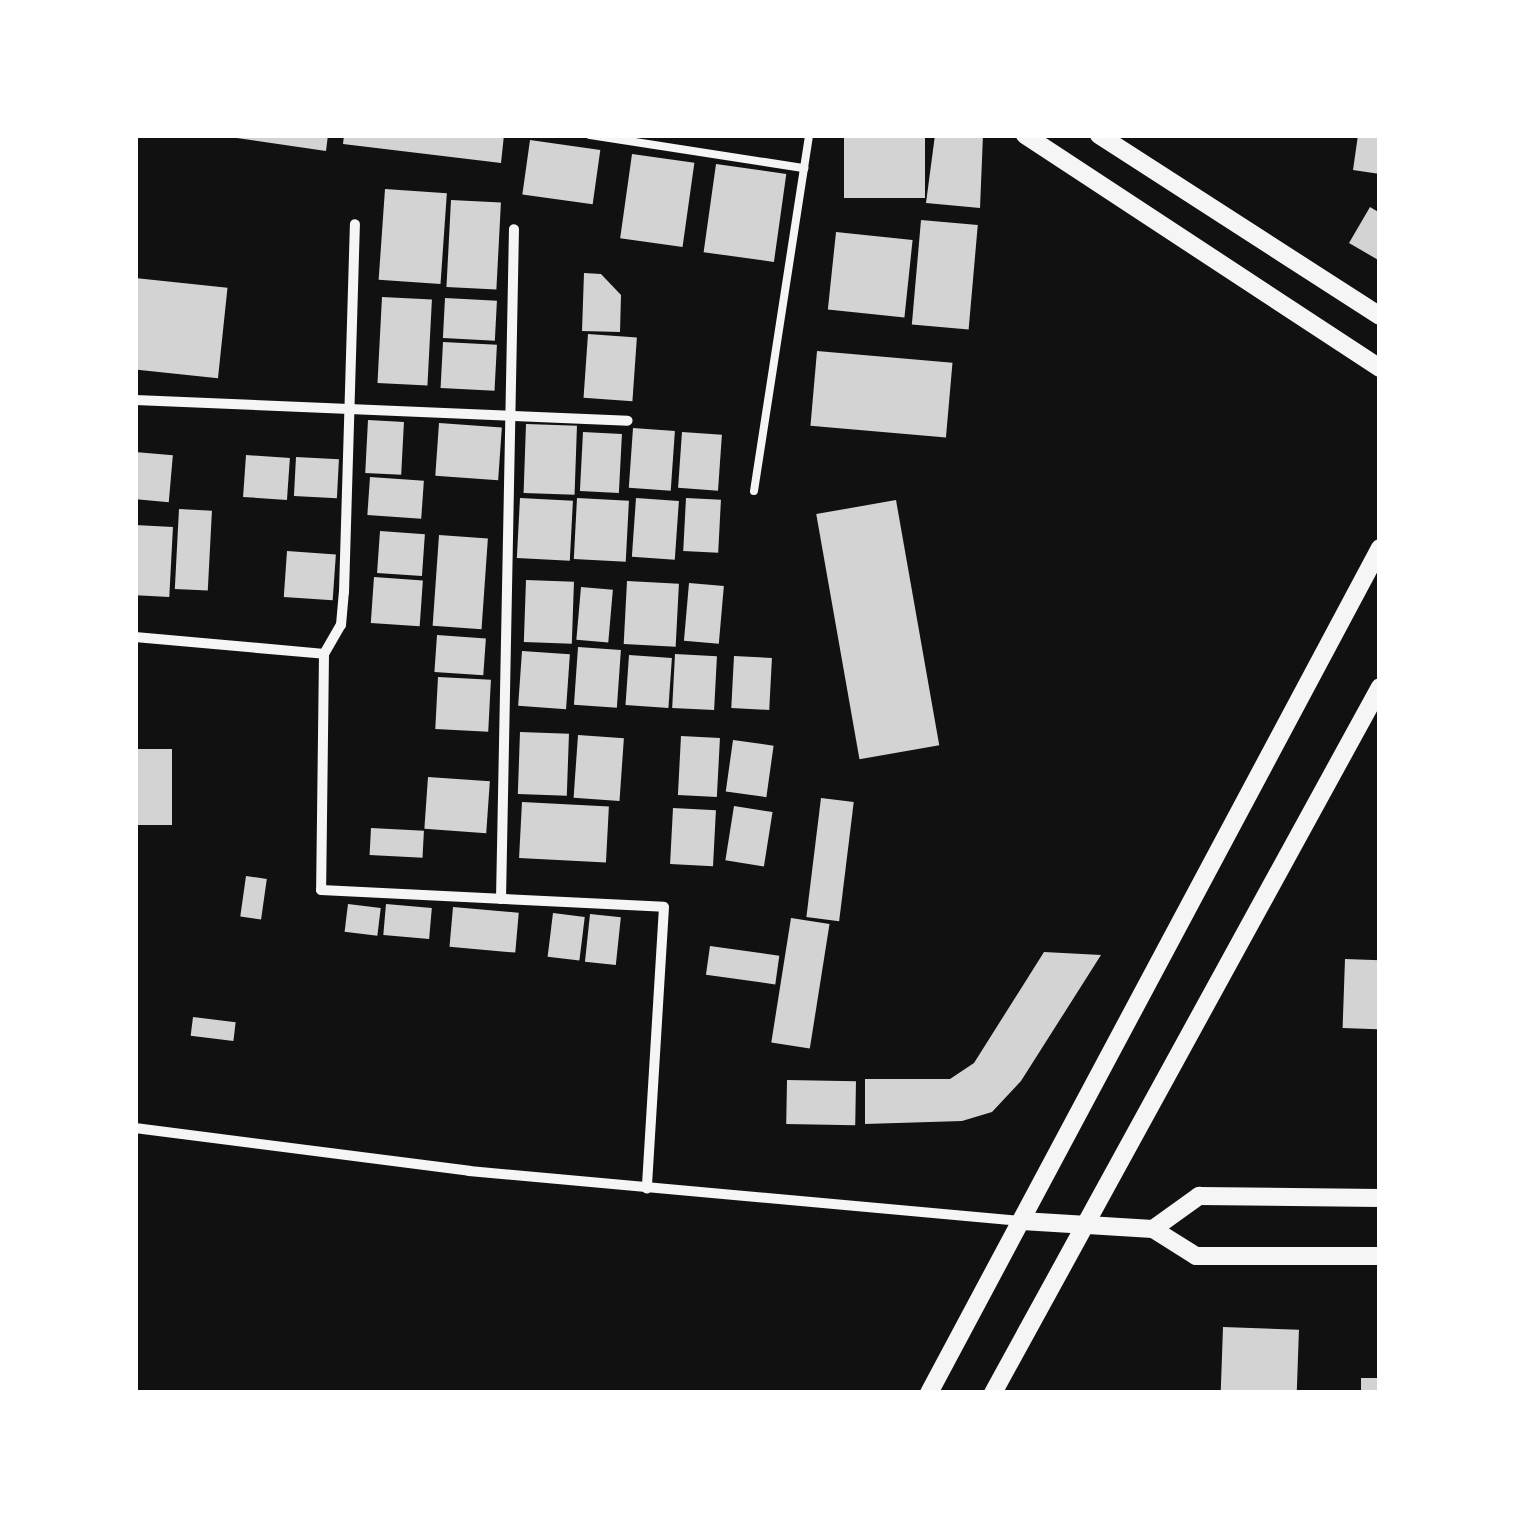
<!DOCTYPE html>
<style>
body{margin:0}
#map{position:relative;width:1515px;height:1528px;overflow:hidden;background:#111;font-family:"Open Sans",sans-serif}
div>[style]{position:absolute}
.building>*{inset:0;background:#d3d3d3;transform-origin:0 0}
.service>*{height:8px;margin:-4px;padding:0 4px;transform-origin:4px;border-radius:4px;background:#f5f5f5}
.minor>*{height:10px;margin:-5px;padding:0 5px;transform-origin:5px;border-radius:5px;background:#f5f5f5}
.tertiary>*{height:18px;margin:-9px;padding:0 9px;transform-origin:9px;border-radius:9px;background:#f5f5f5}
span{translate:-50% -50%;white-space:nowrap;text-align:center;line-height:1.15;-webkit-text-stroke:9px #fff;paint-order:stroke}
.frame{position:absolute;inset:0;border:138px solid #fff;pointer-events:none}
</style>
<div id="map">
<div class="building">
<div style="clip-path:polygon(216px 135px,328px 135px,326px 151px)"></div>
<div style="clip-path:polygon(344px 135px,504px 135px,501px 163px,343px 144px)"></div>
<div style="left:844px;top:135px;width:81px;height:63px"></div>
<div style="clip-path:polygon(935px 135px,983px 135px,980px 208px,926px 203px)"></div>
<div style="clip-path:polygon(1358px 135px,1380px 135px,1380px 174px,1353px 170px)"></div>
<div style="left:530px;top:140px;width:71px;height:55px;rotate:8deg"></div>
<div style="left:632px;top:154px;width:63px;height:85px;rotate:8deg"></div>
<div style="left:716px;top:164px;width:71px;height:89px;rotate:8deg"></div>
<div style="left:385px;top:189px;width:62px;height:91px;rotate:4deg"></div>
<div style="left:451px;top:200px;width:50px;height:87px;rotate:3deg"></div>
<div style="clip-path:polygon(1370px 207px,1380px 213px,1380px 261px,1349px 243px)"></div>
<div style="left:921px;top:220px;width:57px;height:105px;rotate:5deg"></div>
<div style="left:836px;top:232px;width:77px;height:78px;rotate:6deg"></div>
<div style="clip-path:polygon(584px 273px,601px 274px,621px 295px,620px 332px,582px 331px)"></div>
<div style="left:135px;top:278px;width:93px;height:91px;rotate:6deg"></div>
<div style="left:382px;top:297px;width:50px;height:86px;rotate:3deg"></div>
<div style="left:445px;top:298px;width:52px;height:40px;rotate:3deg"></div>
<div style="left:588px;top:334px;width:49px;height:64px;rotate:4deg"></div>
<div style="left:443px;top:342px;width:54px;height:46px;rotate:3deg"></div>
<div style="left:817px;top:351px;width:136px;height:75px;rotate:5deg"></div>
<div style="left:368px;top:420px;width:36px;height:53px;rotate:3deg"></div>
<div style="left:439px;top:423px;width:63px;height:53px;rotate:4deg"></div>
<div style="left:526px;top:424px;width:51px;height:69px;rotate:2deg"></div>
<div style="left:633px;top:428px;width:42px;height:60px;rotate:4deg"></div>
<div style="left:583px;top:432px;width:39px;height:59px;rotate:3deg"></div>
<div style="left:682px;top:432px;width:40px;height:56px;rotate:4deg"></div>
<div style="left:135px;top:452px;width:38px;height:47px;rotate:5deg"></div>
<div style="left:246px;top:455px;width:44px;height:42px;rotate:4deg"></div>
<div style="left:296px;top:457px;width:43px;height:39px;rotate:3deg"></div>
<div style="left:370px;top:477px;width:54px;height:38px;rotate:4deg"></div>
<div style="left:520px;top:498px;width:53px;height:60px;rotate:3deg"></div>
<div style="left:577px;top:498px;width:52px;height:61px;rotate:3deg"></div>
<div style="left:636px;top:498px;width:43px;height:59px;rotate:4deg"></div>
<div style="left:686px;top:498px;width:35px;height:53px;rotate:3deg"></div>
<div style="left:896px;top:500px;width:249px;height:81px;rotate:80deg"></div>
<div style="left:179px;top:509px;width:33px;height:80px;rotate:3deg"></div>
<div style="left:135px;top:525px;width:38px;height:70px;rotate:3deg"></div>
<div style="left:380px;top:531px;width:45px;height:42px;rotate:4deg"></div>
<div style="left:439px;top:535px;width:49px;height:91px;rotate:4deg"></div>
<div style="left:287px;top:551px;width:49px;height:46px;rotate:4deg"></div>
<div style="left:374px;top:577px;width:49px;height:46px;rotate:4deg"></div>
<div style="left:526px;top:580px;width:48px;height:62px;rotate:2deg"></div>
<div style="left:627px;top:581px;width:52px;height:63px;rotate:3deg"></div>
<div style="left:689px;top:583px;width:35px;height:58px;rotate:5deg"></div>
<div style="left:581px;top:587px;width:32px;height:53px;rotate:5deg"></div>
<div style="left:437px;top:635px;width:49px;height:37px;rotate:4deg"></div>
<div style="left:578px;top:647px;width:43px;height:58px;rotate:4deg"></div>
<div style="left:522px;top:651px;width:48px;height:55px;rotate:4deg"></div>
<div style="left:675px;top:654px;width:42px;height:54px;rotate:3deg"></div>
<div style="left:629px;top:655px;width:43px;height:50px;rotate:4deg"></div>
<div style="left:734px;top:656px;width:38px;height:52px;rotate:3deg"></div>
<div style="left:438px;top:677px;width:53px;height:52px;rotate:3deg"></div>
<div style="left:520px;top:732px;width:49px;height:62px;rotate:2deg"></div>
<div style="left:578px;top:735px;width:46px;height:63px;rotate:4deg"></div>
<div style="left:681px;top:736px;width:39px;height:59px;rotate:3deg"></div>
<div style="left:733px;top:740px;width:41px;height:52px;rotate:8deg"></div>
<div style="left:135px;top:749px;width:37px;height:76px"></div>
<div style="left:428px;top:777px;width:62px;height:52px;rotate:4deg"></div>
<div style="left:821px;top:798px;width:33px;height:120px;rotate:7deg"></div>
<div style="left:522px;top:802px;width:87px;height:56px;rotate:3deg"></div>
<div style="left:734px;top:806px;width:39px;height:55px;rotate:9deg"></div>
<div style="left:673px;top:808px;width:43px;height:56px;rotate:3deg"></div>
<div style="left:371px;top:828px;width:53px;height:27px;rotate:3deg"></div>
<div style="left:246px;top:876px;width:21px;height:41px;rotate:8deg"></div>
<div style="left:348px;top:904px;width:33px;height:28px;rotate:7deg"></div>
<div style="left:386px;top:904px;width:46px;height:31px;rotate:5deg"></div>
<div style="left:453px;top:907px;width:66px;height:40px;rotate:5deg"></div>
<div style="left:553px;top:913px;width:32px;height:44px;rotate:7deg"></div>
<div style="left:590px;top:914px;width:31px;height:48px;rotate:6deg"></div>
<div style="left:791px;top:918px;width:39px;height:126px;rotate:9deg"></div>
<div style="left:710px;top:946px;width:70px;height:29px;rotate:8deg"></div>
<div style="clip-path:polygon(1044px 952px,1101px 955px,1021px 1081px,992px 1112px,962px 1121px,865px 1124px,865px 1079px,950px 1079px,974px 1063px)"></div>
<div style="left:1345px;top:959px;width:35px;height:69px;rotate:2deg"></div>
<div style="left:193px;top:1017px;width:43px;height:19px;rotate:7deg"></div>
<div style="left:787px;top:1080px;width:69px;height:44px;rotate:1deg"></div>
<div style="left:1223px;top:1327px;width:76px;height:66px;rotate:2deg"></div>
<div style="left:1361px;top:1378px;width:19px;height:15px"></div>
</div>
<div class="service">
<div style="left:590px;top:135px;width:217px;rotate:8.8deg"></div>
<div style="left:754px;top:491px;width:360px;rotate:-81.2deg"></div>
</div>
<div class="minor">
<div style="left:135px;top:400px;width:493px;rotate:2.4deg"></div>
<div style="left:135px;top:637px;width:190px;rotate:5.1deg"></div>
<div style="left:324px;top:654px;width:236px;rotate:90.7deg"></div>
<div style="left:321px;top:890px;width:343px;rotate:2.8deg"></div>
<div style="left:664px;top:907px;width:282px;rotate:93.5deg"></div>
<div style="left:324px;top:654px;width:34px;rotate:-60deg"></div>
<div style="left:341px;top:625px;width:33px;rotate:-85deg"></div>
<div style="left:344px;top:592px;width:368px;rotate:-88.3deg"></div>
<div style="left:501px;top:899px;width:670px;rotate:-88.89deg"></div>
<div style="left:135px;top:1128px;width:337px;rotate:7.3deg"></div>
<div style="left:469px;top:1171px;width:554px;rotate:5.18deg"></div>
</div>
<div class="tertiary">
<div style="left:1025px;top:135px;width:425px;rotate:33.3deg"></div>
<div style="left:1099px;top:135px;width:334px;rotate:32.8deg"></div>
<div style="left:1022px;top:1221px;width:131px;rotate:3.5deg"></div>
<div style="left:1153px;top:1229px;width:51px;rotate:32.1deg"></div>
<div style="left:1196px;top:1256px;width:184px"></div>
<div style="left:1153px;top:1229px;width:57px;rotate:-35.7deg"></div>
<div style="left:1199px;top:1196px;width:181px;rotate:0.6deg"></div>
<div style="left:929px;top:1393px;width:958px;rotate:-61.91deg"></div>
<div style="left:993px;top:1393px;width:805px;rotate:-61.27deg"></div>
</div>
<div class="frame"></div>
</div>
